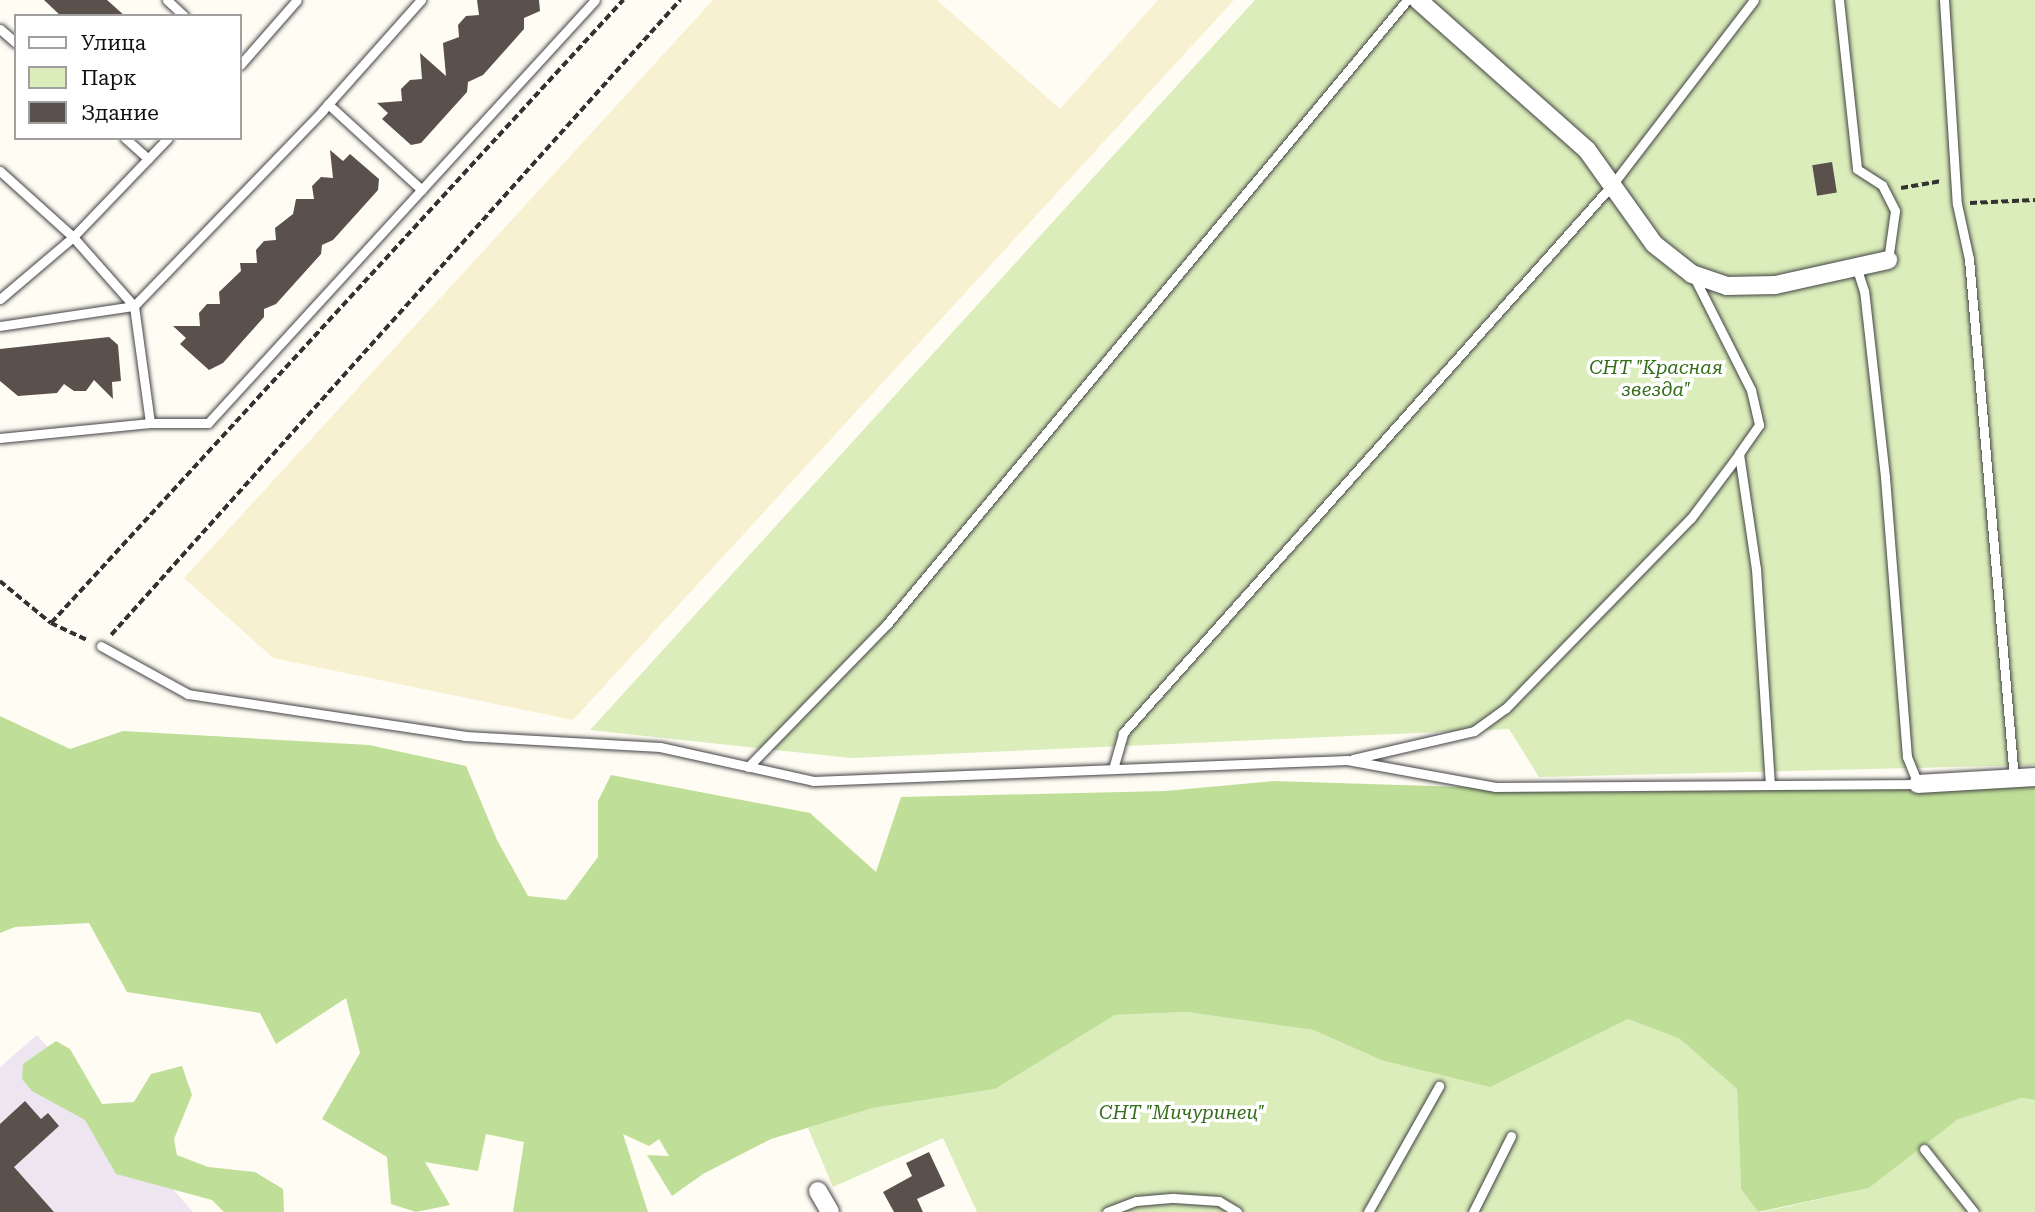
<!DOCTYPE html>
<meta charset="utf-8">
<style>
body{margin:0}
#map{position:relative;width:2035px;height:1212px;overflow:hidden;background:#fffcf4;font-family:"Roboto Serif",serif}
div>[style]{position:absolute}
.industrial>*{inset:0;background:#ede5ef}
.farmland>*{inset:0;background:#f8f1d1}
.green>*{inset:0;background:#daedba}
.forest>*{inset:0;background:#bfdf98}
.building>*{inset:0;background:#5a504c;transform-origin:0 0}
.path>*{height:3.5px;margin-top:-1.75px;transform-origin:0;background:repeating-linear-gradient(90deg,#323232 0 7px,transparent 0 10.5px)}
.roads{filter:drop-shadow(0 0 2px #434343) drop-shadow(0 0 2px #434343)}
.service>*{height:9px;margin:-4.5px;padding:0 4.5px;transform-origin:4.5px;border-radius:4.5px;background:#fff}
.minor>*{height:18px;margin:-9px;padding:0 9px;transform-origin:9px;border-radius:9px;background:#fff}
span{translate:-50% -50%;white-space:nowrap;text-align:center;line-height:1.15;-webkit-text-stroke:7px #fff;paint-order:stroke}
.park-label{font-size:19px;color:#346e1b;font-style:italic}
.legend{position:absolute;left:14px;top:14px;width:228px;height:126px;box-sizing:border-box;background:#fff;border:2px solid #9f9f9f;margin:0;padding:9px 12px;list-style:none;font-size:21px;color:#101010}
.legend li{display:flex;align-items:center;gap:14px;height:35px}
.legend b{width:35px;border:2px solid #9f9f9f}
</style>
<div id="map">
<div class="industrial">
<div style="clip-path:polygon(37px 1035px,193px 1212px,0 1212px,0 1067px)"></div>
</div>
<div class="farmland">
<div style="clip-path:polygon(713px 0,937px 0,1060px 109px,1158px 0,1234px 0,573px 720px,273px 658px,184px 578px)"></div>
</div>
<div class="green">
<div style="clip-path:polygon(1255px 0,2035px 0,2035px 765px,1539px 777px,1509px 729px,851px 758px,590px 730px)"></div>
<div style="clip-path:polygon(1186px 1012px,1313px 1030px,1381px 1060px,1605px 1030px,1628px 1019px,1680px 1039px,1737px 1089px,1741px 1189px,1758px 1212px,977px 1212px,943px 1138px,833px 1187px,808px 1128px,873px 1108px,995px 1089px,1115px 1015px)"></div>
<div style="clip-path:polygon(2021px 1098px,2035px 1100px,2035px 1212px,1762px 1212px,1869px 1188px,1957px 1120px)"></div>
</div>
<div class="forest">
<div style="clip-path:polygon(0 716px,70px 749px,123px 731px,369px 745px,466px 766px,497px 840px,528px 896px,566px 900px,598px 857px,598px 801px,611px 775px,810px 813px,876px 872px,901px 797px,1165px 791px,1274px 781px,1616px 792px,2035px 785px,2035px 1100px,2021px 1098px,1957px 1120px,1869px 1188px,1758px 1212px,1741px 1189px,1737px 1089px,1680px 1039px,1628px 1019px,1490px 1087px,1381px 1060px,1313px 1030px,1186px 1012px,1115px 1015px,995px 1089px,873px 1108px,771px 1139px,703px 1174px,672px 1196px,647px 1155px,669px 1156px,659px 1139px,649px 1146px,623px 1134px,648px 1212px,513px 1212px,524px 1142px,486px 1134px,478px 1171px,425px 1162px,450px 1205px,416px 1212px,391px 1204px,387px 1157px,322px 1119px,360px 1053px,346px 998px,276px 1044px,260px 1013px,127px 992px,89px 923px,15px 927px,0 933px)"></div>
<div style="clip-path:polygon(56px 1041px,70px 1049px,102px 1104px,134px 1102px,151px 1074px,182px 1066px,192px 1095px,174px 1139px,177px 1155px,208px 1167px,255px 1172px,283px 1189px,284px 1212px,224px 1212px,212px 1200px,116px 1174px,85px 1120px,32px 1091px,22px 1079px,23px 1064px)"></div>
</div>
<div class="building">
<div style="clip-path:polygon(44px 0,107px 0,125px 16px,61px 16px)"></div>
<div style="clip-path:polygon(477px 0,539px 0,540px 11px,524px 18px,524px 29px,483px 75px,468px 82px,467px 92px,421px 143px,411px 145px,382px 119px,388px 113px,377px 103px,402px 101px,401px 89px,410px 80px,422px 79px,420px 53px,446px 76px,443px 43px,459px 37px,458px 25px,466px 16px,479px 15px)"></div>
<div style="clip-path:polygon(330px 150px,343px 161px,350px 154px,379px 179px,378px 190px,333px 240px,322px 245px,321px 254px,276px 304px,264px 309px,264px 317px,223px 363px,209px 370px,180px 344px,186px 338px,173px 326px,200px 326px,199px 313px,207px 304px,220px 304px,219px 292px,241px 271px,240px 263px,257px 263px,256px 250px,264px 241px,276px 240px,275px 228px,293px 214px,296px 199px,314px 199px,312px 186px,321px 177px,333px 178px)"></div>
<div style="left:1832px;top:162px;width:31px;height:20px;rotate:81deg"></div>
<div style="clip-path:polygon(109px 337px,118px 345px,121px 381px,112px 382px,113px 399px,94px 380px,86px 391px,74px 391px,64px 384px,57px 393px,18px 396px,0 381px,0 349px)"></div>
<div style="clip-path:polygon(25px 1101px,41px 1119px,48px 1113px,59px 1126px,14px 1167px,54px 1212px,0 1212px,0 1124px)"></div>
<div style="clip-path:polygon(929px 1152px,945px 1186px,917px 1199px,923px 1212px,894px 1212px,883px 1192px,912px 1176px,906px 1163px)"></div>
</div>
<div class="path">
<div style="left:1901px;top:188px;width:41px;rotate:-9.9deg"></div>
<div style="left:1970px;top:203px;width:65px;rotate:-2.6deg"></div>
<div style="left:0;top:581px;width:66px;rotate:39.5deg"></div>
<div style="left:51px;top:623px;width:42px;rotate:25.3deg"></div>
<div style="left:51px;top:623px;width:846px;rotate:-47.44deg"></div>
<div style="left:111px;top:635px;width:853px;rotate:-48.14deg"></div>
</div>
<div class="roads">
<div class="service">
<div style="left:167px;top:0;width:23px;rotate:43deg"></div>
<div style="left:1839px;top:0;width:170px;rotate:83.9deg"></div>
<div style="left:1857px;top:169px;width:30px;rotate:33deg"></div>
<div style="left:1882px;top:185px;width:29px;rotate:63deg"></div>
<div style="left:1895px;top:211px;width:49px;rotate:98.1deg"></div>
<div style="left:1944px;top:0;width:204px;rotate:86.4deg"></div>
<div style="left:1957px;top:204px;width:56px;rotate:77.7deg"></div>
<div style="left:1969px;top:259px;width:522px;rotate:85.05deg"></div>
<div style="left:0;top:29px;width:21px;rotate:41deg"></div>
<div style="left:240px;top:65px;width:86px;rotate:-48.8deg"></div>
<div style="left:328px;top:104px;width:127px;rotate:42.5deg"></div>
<div style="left:125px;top:138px;width:31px;rotate:42deg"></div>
<div style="left:0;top:171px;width:98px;rotate:42.1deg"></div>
<div style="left:73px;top:237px;width:92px;rotate:48.5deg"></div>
<div style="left:134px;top:306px;width:118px;rotate:82.2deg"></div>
<div style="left:150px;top:423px;width:151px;rotate:174.3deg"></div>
<div style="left:1694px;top:277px;width:127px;rotate:63.2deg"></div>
<div style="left:1751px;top:390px;width:36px;rotate:77deg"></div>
<div style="left:1759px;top:425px;width:35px;rotate:125deg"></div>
<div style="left:1739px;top:454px;width:116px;rotate:81.6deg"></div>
<div style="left:1756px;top:569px;width:216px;rotate:86.3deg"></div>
<div style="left:0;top:299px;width:96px;rotate:-40.3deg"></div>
<div style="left:73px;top:237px;width:137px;rotate:-46.2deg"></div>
<div style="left:0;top:326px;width:135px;rotate:-8.5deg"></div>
<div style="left:134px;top:306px;width:271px;rotate:-46deg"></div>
<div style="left:322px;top:111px;width:149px;rotate:-48.3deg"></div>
<div style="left:150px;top:423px;width:58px"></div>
<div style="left:208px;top:423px;width:573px;rotate:-47.54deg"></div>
<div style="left:101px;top:646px;width:99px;rotate:28.9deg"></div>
<div style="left:188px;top:694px;width:280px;rotate:8.6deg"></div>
<div style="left:465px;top:736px;width:195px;rotate:3.2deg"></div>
<div style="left:660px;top:747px;width:157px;rotate:12.5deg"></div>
<div style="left:813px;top:781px;width:534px;rotate:-2.25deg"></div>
<div style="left:1347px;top:760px;width:151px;rotate:10.3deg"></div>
<div style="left:1496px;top:787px;width:422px;rotate:-0.4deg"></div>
<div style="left:1918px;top:784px;width:29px;rotate:-112deg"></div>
<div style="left:1907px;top:757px;width:281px;rotate:-94.5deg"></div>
<div style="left:1885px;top:477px;width:187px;rotate:-96.4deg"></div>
<div style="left:1864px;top:291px;width:25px;rotate:-108deg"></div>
<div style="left:1353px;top:759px;width:124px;rotate:-13deg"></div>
<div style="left:1474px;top:731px;width:39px;rotate:-36deg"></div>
<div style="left:1506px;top:708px;width:265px;rotate:-45.8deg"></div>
<div style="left:1691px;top:518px;width:80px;rotate:-53.1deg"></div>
<div style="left:748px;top:767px;width:199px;rotate:-45.8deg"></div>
<div style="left:887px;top:624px;width:812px;rotate:-50.19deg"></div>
<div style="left:1113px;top:769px;width:37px;rotate:-74deg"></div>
<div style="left:1123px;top:733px;width:734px;rotate:-48.26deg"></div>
<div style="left:1612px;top:185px;width:233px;rotate:-52.5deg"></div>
<div style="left:1924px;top:1149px;width:80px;rotate:51.6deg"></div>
<div style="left:1107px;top:1212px;width:31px;rotate:-21deg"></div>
<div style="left:1136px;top:1201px;width:38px;rotate:-5deg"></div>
<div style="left:1174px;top:1198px;width:45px;rotate:3.8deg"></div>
<div style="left:1219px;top:1201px;width:21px;rotate:31deg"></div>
<div style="left:1368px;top:1212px;width:145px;rotate:-60.6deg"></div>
<div style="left:1473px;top:1212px;width:85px;rotate:-63.4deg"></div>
</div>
<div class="minor">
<div style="left:1418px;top:0;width:226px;rotate:41.6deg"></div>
<div style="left:1587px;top:150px;width:115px;rotate:54.5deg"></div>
<div style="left:1654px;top:244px;width:48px;rotate:38.3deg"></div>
<div style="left:1692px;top:274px;width:37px;rotate:19deg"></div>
<div style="left:1727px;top:286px;width:48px;rotate:-1.2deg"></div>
<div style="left:1775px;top:285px;width:116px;rotate:-12.5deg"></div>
<div style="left:1918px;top:784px;width:117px;rotate:-3.4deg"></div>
<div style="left:818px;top:1191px;width:24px;rotate:60deg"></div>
</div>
</div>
<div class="park-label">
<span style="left:1656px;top:379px">СНТ "Красная<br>звезда"</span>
<span style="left:1182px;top:1113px">СНТ "Мичуринец"</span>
</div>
<ul class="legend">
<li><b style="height:9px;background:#fff"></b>Улица</li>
<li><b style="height:19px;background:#daedba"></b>Парк</li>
<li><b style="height:19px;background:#5a504c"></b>Здание</li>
</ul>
</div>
